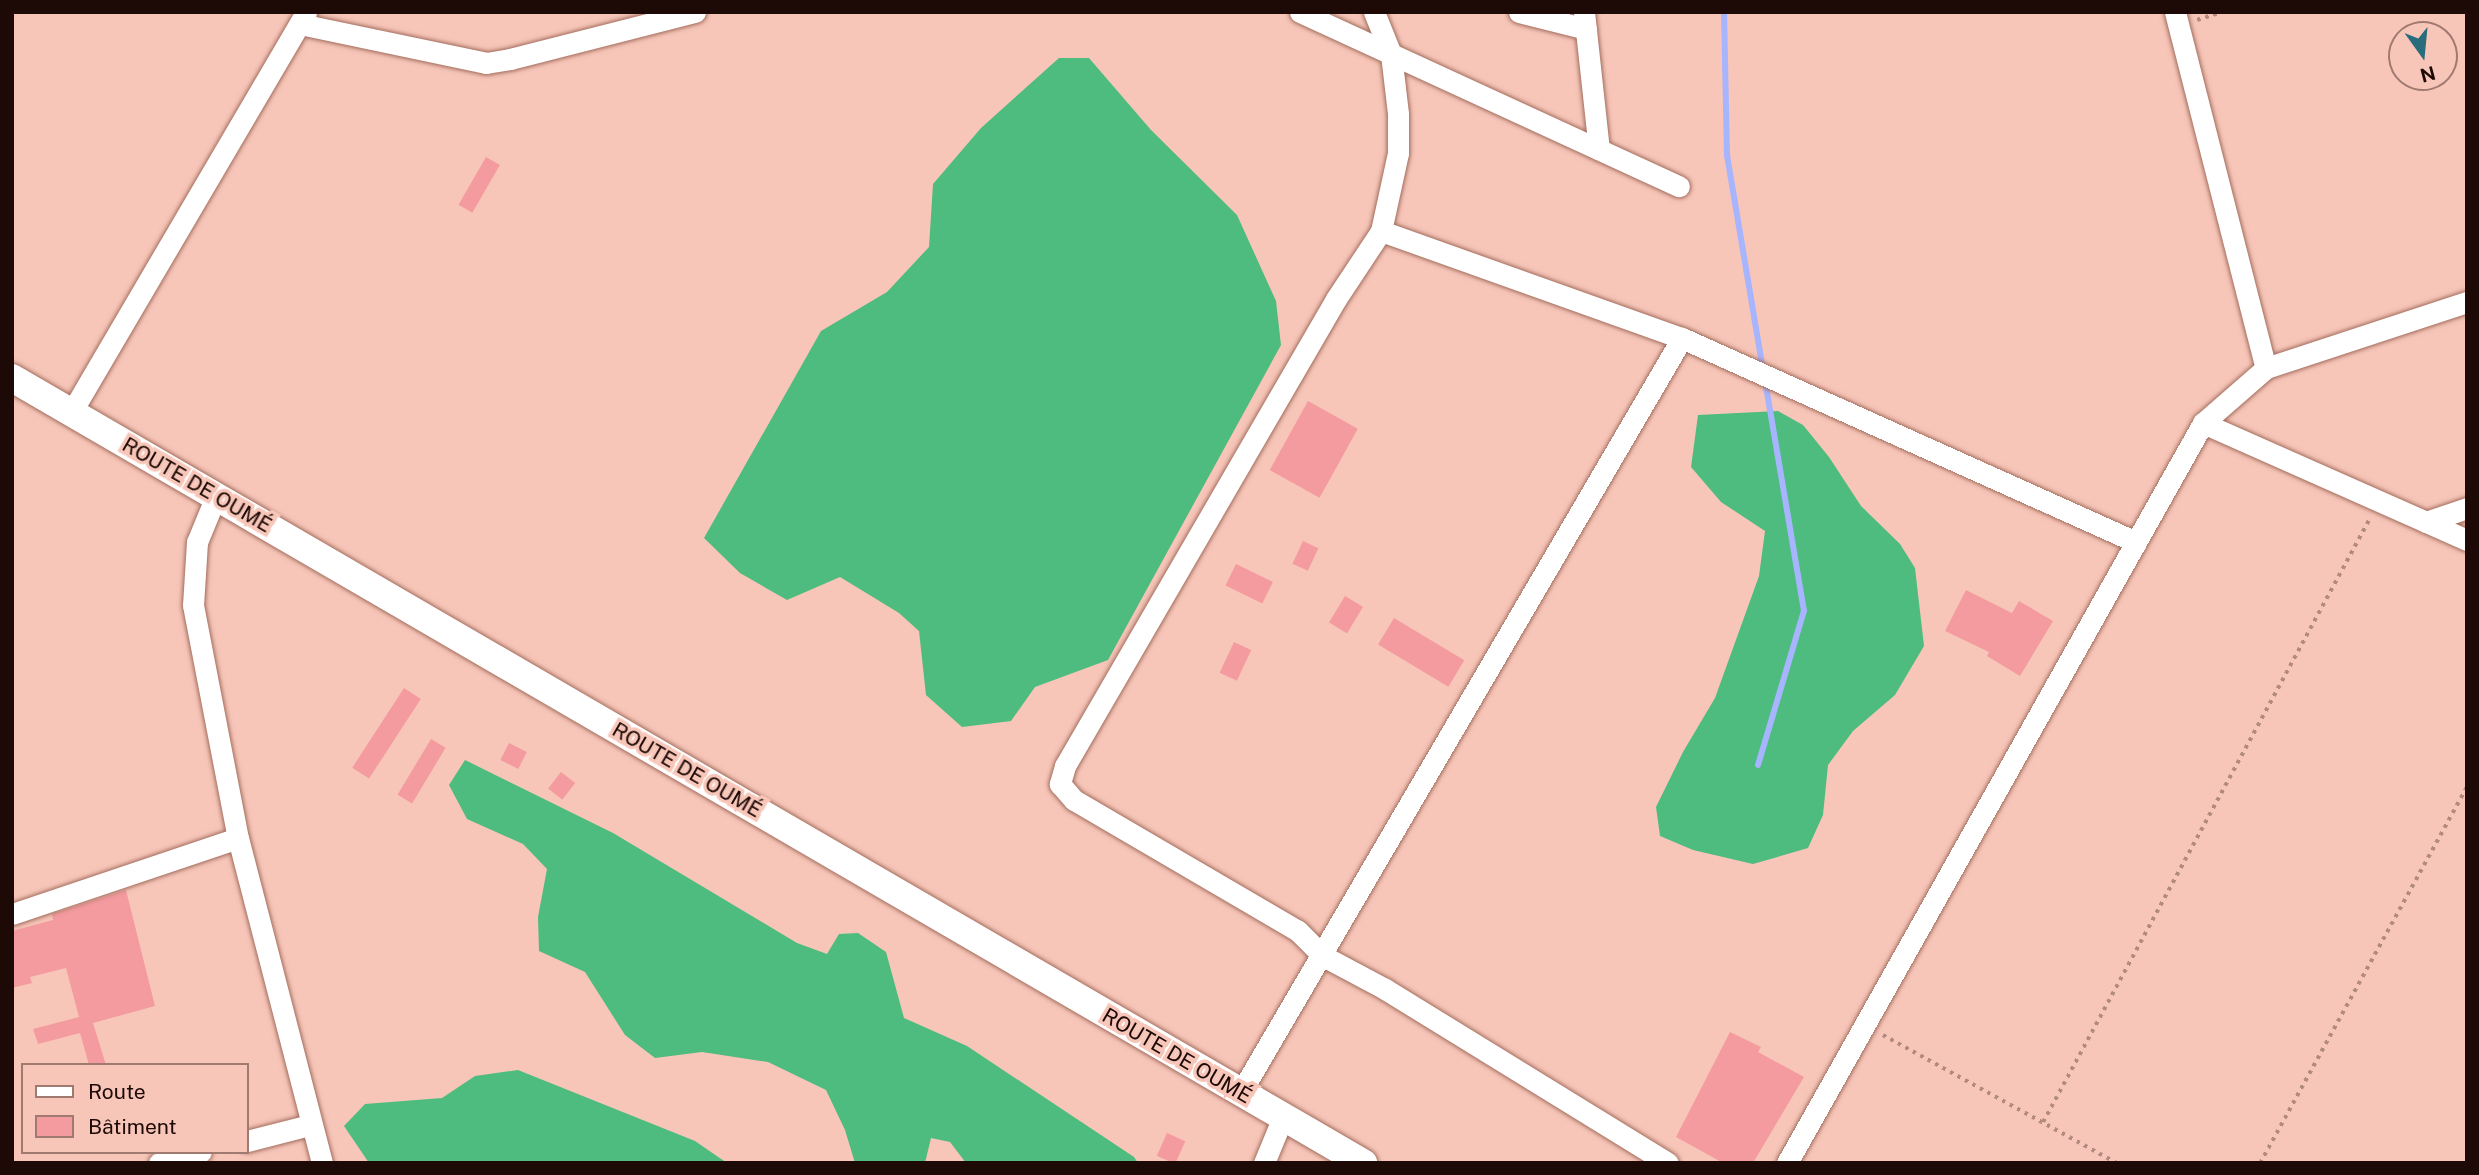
<!DOCTYPE html>
<meta charset="utf-8">
<style>
body{margin:0}
#map{position:relative;width:2479px;height:1175px;overflow:hidden;background:#f7c6b9;font-family:"Public Sans",sans-serif}
div>[style]{position:absolute}
.forest>*{inset:0;background:#4ebb7f}
.stream>*{height:6px;margin:-3px;padding:0 3px;transform-origin:3px;border-radius:3px;background:#a7b4fe}
.building>*{inset:0;background:#f49ba0;transform-origin:0 0}
.path>*{height:3.5px;margin-top:-1.75px;transform-origin:0;background:repeating-linear-gradient(90deg,#b28a80 0 3.5px,transparent 0 8.5px)}
.roads{filter:drop-shadow(0 0 2px #a36d5d) drop-shadow(0 0 2px #a36d5d)}
.street>*{height:21px;margin:-10.5px;padding:0 10.5px;transform-origin:10.5px;border-radius:10.5px;background:#fff}
.secondary>*{height:28px;margin:-14px;padding:0 14px;transform-origin:14px;border-radius:14px;background:#fff}
span{translate:-50% -50%;white-space:nowrap;text-align:center;line-height:1.15;-webkit-text-stroke:7px #f7c6b9;paint-order:stroke}
.street-label{font-size:21px;color:#1d0905}
.frame{position:absolute;inset:0;border:14px solid #1d0905;pointer-events:none}
.legend{position:absolute;left:21px;top:1063px;width:228px;height:91px;box-sizing:border-box;background:#f7c6b9;border:2px solid #a07a71;margin:0;padding:9px 12px;list-style:none;font-size:21px;color:#1d0905}
.legend li{display:flex;align-items:center;gap:14px;height:35px}
.legend b{width:35px;border:2px solid #a07a71}
.north{position:absolute;left:2388px;top:21px;width:70px;height:70px;box-sizing:border-box;background:#f7c6b9;border:2px solid #a07a71;border-radius:50%;rotate:165deg;font-size:19px;font-weight:700;line-height:28px;text-align:center;color:#1d0905}
.north::after{content:'';display:block;margin:auto;width:24px;height:32px;background:#296d7d;clip-path:polygon(50% 0,100% 100%,50% 72%,0 100%)}
</style>
<div id="map">
<div class="forest">
<div style="clip-path:polygon(1059px 58px,1089px 58px,1151px 130px,1237px 215px,1276px 301px,1281px 345px,1108px 660px,1035px 687px,1011px 721px,962px 727px,926px 695px,919px 631px,899px 613px,840px 577px,787px 600px,740px 573px,704px 538px,821px 331px,887px 292px,929px 247px,933px 184px,981px 128px)"></div>
<div style="clip-path:polygon(1778px 411px,1803px 425px,1829px 457px,1861px 506px,1900px 544px,1915px 568px,1924px 646px,1895px 695px,1853px 731px,1828px 765px,1823px 815px,1808px 848px,1753px 864px,1693px 850px,1660px 836px,1656px 807px,1683px 752px,1715px 698px,1759px 576px,1765px 531px,1721px 502px,1691px 467px,1698px 415px)"></div>
<div style="clip-path:polygon(465px 760px,613px 833px,797px 943px,827px 954px,839px 934px,858px 933px,886px 952px,904px 1018px,967px 1046px,1134px 1157px,1138px 1163px,966px 1163px,950px 1142px,931px 1138px,925px 1163px,855px 1163px,845px 1130px,826px 1090px,768px 1062px,702px 1052px,655px 1058px,625px 1035px,585px 972px,539px 951px,538px 917px,547px 869px,523px 844px,467px 819px,449px 785px)"></div>
<div style="clip-path:polygon(518px 1070px,695px 1141px,727px 1163px,369px 1163px,344px 1126px,365px 1104px,442px 1098px,475px 1076px)"></div>
</div>
<div class="stream">
<div style="left:1724px;top:12px;width:143px;rotate:88.8deg"></div>
<div style="left:1727px;top:155px;width:219px;rotate:80.5deg"></div>
<div style="left:1758px;top:765px;width:161px;rotate:-73.4deg"></div>
<div style="left:1804px;top:611px;width:233px;rotate:-99.6deg"></div>
</div>
<div class="building">
<div style="left:486px;top:157px;width:16px;height:55px;rotate:30deg"></div>
<div style="left:1308px;top:401px;width:57px;height:79px;rotate:29deg"></div>
<div style="left:1303px;top:541px;width:17px;height:25px;rotate:25deg"></div>
<div style="left:1236px;top:564px;width:41px;height:24px;rotate:26deg"></div>
<div style="clip-path:polygon(1966px 590px,2012px 613px,2019px 601px,2053px 621px,2020px 676px,1987px 656px,1989px 652px,1945px 631px)"></div>
<div style="left:1345px;top:596px;width:21px;height:31px;rotate:31deg"></div>
<div style="left:1394px;top:618px;width:82px;height:31px;rotate:31deg"></div>
<div style="left:1234px;top:642px;width:19px;height:34px;rotate:25deg"></div>
<div style="left:404px;top:688px;width:20px;height:95px;rotate:33deg"></div>
<div style="left:431px;top:739px;width:17px;height:65px;rotate:31deg"></div>
<div style="left:509px;top:743px;width:20px;height:19px;rotate:27deg"></div>
<div style="left:561px;top:772px;width:18px;height:21px;rotate:38deg"></div>
<div style="clip-path:polygon(126px 890px,155px 1006px,93px 1023px,106px 1065px,89px 1065px,80px 1033px,38px 1044px,33px 1029px,79px 1017px,66px 968px,30px 977px,32px 983px,12px 988px,12px 931px,53px 920px,52px 914px)"></div>
<div style="clip-path:polygon(1730px 1032px,1761px 1047px,1758px 1052px,1804px 1077px,1753px 1163px,1723px 1163px,1676px 1137px)"></div>
<div style="left:1167px;top:1133px;width:20px;height:25px;rotate:24deg"></div>
</div>
<div class="path">
<div style="left:2197px;top:20px;width:25px;rotate:-18deg"></div>
<div style="left:1883px;top:1035px;width:267px;rotate:28.7deg"></div>
<div style="left:2043px;top:1122px;width:687px;rotate:-61.57deg"></div>
<div style="left:2260px;top:1163px;width:429px;rotate:-61.2deg"></div>
</div>
<div class="roads">
<div class="street">
<div style="left:1300px;top:12px;width:417px;rotate:24.7deg"></div>
<div style="left:1374px;top:12px;width:45px;rotate:68deg"></div>
<div style="left:1391px;top:54px;width:60px;rotate:83.3deg"></div>
<div style="left:1398px;top:114px;width:39px;rotate:90deg"></div>
<div style="left:1398px;top:153px;width:80px;rotate:102.3deg"></div>
<div style="left:1381px;top:231px;width:82px;rotate:123.5deg"></div>
<div style="left:1336px;top:299px;width:540px;rotate:120.13deg"></div>
<div style="left:1065px;top:766px;width:19px;rotate:106deg"></div>
<div style="left:1060px;top:784px;width:21px;rotate:49deg"></div>
<div style="left:1074px;top:800px;width:259px;rotate:30.3deg"></div>
<div style="left:1298px;top:931px;width:35px;rotate:45deg"></div>
<div style="left:1323px;top:956px;width:70px;rotate:28deg"></div>
<div style="left:1385px;top:989px;width:332px;rotate:31.6deg"></div>
<div style="left:1519px;top:12px;width:69px;rotate:14.2deg"></div>
<div style="left:1584px;top:12px;width:138px;rotate:83.8deg"></div>
<div style="left:2175px;top:12px;width:367px;rotate:75.7deg"></div>
<div style="left:300px;top:24px;width:190px;rotate:11.8deg"></div>
<div style="left:486px;top:63px;width:24px;rotate:-9deg"></div>
<div style="left:510px;top:59px;width:191px;rotate:-14.3deg"></div>
<div style="left:1381px;top:231px;width:319px;rotate:19.6deg"></div>
<div style="left:1682px;top:338px;width:498px;rotate:24.2deg"></div>
<div style="left:71px;top:413px;width:465px;rotate:-59.6deg"></div>
<div style="left:2203px;top:423px;width:289px;rotate:23.9deg"></div>
<div style="left:216px;top:496px;width:50px;rotate:112.4deg"></div>
<div style="left:197px;top:542px;width:63px;rotate:93.6deg"></div>
<div style="left:193px;top:605px;width:237px;rotate:79.1deg"></div>
<div style="left:238px;top:838px;width:336px;rotate:75.5deg"></div>
<div style="left:2426px;top:522px;width:43px;rotate:-18.9deg"></div>
<div style="left:12px;top:914px;width:238px;rotate:-18.6deg"></div>
<div style="left:1241px;top:1092px;width:873px;rotate:-59.68deg"></div>
<div style="left:247px;top:1141px;width:65px;rotate:-14.3deg"></div>
<div style="left:159px;top:1163px;width:43px;rotate:-14.7deg"></div>
<div style="left:1264px;top:1163px;width:50px;rotate:-67.6deg"></div>
<div style="left:1787px;top:1163px;width:849px;rotate:-60.66deg"></div>
<div style="left:2203px;top:423px;width:84px;rotate:-41.1deg"></div>
<div style="left:2266px;top:368px;width:212px;rotate:-18.2deg"></div>
</div>
<div class="secondary">
<div style="left:12px;top:378px;width:1563px;rotate:30.16deg"></div>
</div>
</div>
<div class="street-label">
<span style="left:197px;top:485px;rotate:30deg">ROUTE DE OUMÉ</span>
<span style="left:687px;top:770px;rotate:30deg">ROUTE DE OUMÉ</span>
<span style="left:1177px;top:1056px;rotate:30deg">ROUTE DE OUMÉ</span>
</div>
<div class="frame"></div>
<ul class="legend">
<li><b style="height:9px;background:#fff"></b>Route</li>
<li><b style="height:19px;background:#f49ba0"></b>Bâtiment</li>
</ul>
<div class="north">N</div>
</div>
